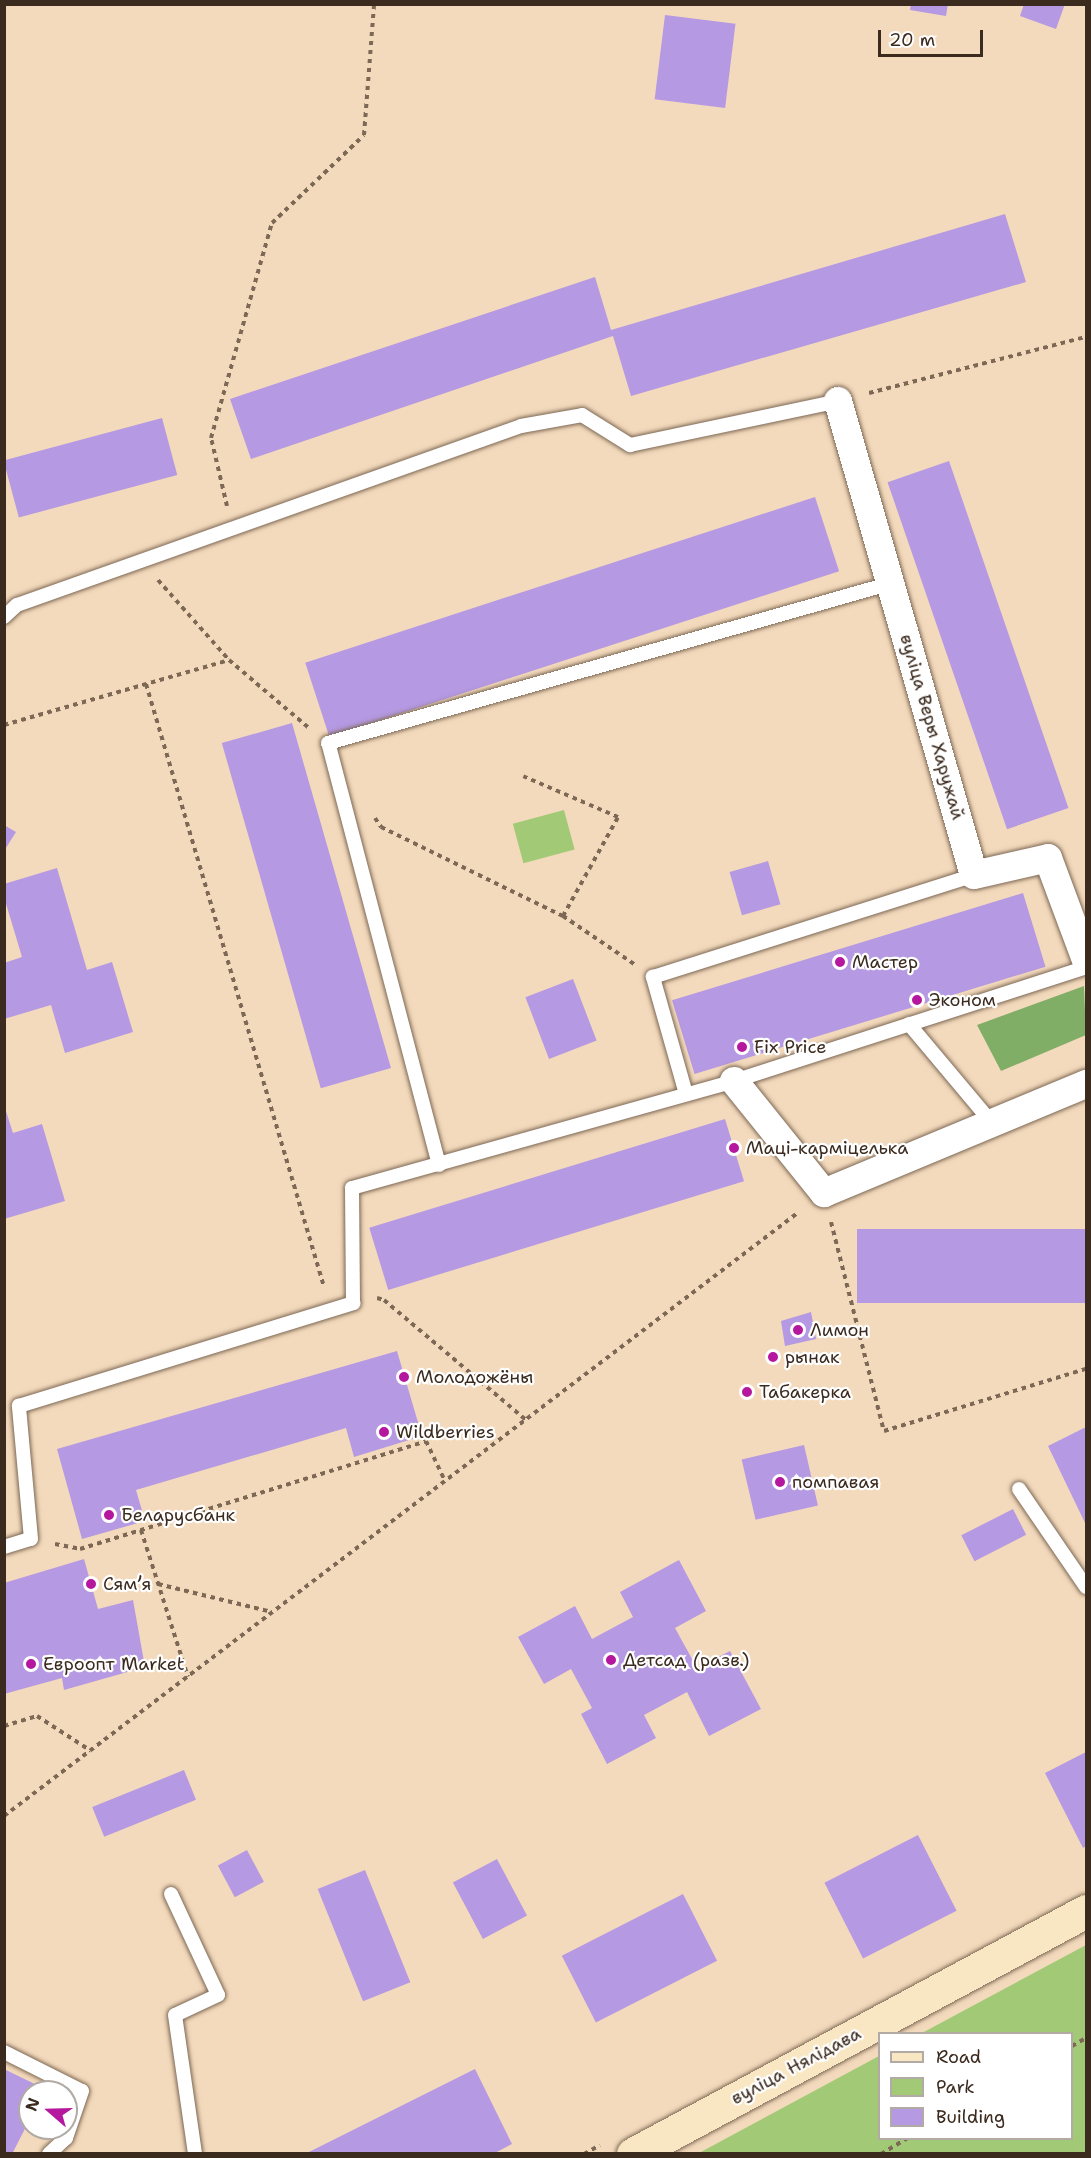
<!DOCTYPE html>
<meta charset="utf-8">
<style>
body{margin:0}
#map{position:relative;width:1091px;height:2158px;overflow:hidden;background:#f4dabc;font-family:"Shantell Sans",sans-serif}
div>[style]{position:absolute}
.green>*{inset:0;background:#a2ca76;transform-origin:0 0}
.forest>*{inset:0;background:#81ae67}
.building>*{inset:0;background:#b599e2;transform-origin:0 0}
.path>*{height:4px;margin-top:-2px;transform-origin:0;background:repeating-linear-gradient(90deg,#7c6855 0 4.5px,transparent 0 9px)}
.roads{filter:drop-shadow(0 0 2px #7c6855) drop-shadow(0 0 2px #7c6855)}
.lane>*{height:14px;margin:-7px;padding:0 7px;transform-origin:7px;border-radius:7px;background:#fff}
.street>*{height:28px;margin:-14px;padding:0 14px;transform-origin:14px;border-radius:14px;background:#fff}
.secondary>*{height:33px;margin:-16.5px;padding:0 16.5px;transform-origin:16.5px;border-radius:16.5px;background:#f9e7c3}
.dots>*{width:16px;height:16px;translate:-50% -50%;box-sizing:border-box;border:3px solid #fff;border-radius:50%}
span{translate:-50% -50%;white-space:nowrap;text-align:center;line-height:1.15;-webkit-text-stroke:4.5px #fff;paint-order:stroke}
.street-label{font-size:18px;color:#3b2a1e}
.poi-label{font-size:18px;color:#3b2a1e}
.left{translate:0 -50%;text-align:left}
.frame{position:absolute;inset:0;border:6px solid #3b2a1e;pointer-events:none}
.legend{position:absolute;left:878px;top:2032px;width:195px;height:108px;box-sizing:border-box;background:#fff;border:2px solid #b1aaa5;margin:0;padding:8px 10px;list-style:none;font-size:18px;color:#3b2a1e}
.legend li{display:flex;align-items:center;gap:12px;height:30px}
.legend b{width:30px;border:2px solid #b1aaa5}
.north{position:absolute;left:18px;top:2080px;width:60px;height:60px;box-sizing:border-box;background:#fff;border:2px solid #b1aaa5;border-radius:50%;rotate:290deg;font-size:16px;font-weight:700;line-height:24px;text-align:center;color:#3b2a1e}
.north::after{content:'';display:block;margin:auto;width:21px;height:27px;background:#b5179e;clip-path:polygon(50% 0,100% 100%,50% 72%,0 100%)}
.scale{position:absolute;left:878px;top:30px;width:105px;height:27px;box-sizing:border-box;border:3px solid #3b2a1e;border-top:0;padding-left:8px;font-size:18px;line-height:21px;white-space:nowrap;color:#3b2a1e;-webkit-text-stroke:4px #fff;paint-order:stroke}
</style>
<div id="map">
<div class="green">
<div style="left:564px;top:810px;width:41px;height:53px;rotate:75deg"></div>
<div style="clip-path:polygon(1086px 1945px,1086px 2153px,699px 2153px,879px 2056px,880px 2138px,1072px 2138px,1072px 2034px,922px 2033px)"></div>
</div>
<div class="forest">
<div style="clip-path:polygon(1084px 986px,1086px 1035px,1001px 1071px,977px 1025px)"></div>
</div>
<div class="building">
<div style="clip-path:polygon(911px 4px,948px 4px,946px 16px,910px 10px)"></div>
<div style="clip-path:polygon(1024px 4px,1065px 4px,1056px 29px,1020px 16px)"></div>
<div style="left:665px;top:15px;width:71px;height:85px;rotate:7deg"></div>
<div style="clip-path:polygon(1005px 214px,1026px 282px,631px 396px,613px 336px,251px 459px,230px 399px,595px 277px,611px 330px)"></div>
<div style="left:162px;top:418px;width:59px;height:164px;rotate:75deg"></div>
<div style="left:949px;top:461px;width:367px;height:65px;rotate:71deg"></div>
<div style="left:815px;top:497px;width:78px;height:536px;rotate:72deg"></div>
<div style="left:292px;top:723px;width:359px;height:73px;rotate:74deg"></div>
<div style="clip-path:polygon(4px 825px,16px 832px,4px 851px)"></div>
<div style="left:768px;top:861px;width:45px;height:40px;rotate:74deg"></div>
<div style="clip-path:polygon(57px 868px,87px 970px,112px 962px,133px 1032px,65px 1053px,51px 1005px,4px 1019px,4px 963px,22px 957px,4px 897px,4px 884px)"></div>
<div style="left:1023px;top:893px;width:77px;height:367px;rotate:73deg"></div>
<div style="left:573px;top:979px;width:66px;height:51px;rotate:69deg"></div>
<div style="clip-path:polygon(4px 1105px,13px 1133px,42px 1124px,65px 1201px,4px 1219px)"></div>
<div style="left:725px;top:1119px;width:65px;height:372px;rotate:73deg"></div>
<div style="left:1086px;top:1229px;width:74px;height:229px;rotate:90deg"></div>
<div style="clip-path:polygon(811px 1312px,816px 1339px,785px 1346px,781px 1321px)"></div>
<div style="clip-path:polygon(397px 1351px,422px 1436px,354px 1457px,346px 1428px,136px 1490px,145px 1521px,82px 1539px,57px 1449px)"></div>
<div style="clip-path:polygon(1086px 1427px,1086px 1525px,1048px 1446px)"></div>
<div style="left:804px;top:1445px;width:62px;height:64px;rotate:77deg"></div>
<div style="left:1013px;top:1509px;width:29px;height:58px;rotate:63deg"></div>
<div style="clip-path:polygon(84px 1559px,98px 1609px,133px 1600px,145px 1667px,64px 1690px,62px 1678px,4px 1694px,4px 1583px)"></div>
<div style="clip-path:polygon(679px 1560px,706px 1611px,675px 1628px,697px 1668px,730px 1651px,761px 1709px,709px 1736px,687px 1692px,644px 1715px,656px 1738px,607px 1764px,581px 1714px,592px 1708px,571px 1669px,544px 1684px,518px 1637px,575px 1606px,592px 1639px,633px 1617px,620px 1592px)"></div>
<div style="clip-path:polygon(1086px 1752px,1086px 1846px,1083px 1848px,1045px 1773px)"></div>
<div style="left:184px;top:1770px;width:32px;height:99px;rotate:68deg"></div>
<div style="left:918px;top:1835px;width:85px;height:105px;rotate:63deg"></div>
<div style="left:247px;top:1850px;width:36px;height:33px;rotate:62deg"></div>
<div style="left:497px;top:1859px;width:64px;height:50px;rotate:62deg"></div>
<div style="left:365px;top:1870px;width:121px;height:51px;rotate:68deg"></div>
<div style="left:683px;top:1894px;width:75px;height:136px;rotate:63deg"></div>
<div style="clip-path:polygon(4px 2069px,45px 2089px,30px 2092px,30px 2119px,12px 2154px,4px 2152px)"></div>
<div style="clip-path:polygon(475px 2069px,512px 2144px,493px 2154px,305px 2154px)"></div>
</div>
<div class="path">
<div style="left:869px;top:393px;width:224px;rotate:-14.5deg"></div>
<div style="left:227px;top:506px;width:70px;rotate:-103.2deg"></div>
<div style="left:211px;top:438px;width:223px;rotate:-74.2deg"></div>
<div style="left:272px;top:223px;width:127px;rotate:-43.7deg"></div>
<div style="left:364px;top:135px;width:131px;rotate:-85.6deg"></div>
<div style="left:158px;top:580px;width:107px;rotate:48.4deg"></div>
<div style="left:146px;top:684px;width:629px;rotate:73.55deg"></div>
<div style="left:4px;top:725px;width:234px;rotate:-16.1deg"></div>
<div style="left:229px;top:660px;width:105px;rotate:40.4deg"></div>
<div style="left:375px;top:818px;width:11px;rotate:56deg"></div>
<div style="left:381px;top:827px;width:203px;rotate:26.1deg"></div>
<div style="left:563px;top:916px;width:113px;rotate:-60.9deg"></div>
<div style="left:618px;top:817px;width:103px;rotate:-156.7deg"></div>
<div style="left:563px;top:916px;width:86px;rotate:34.1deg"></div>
<div style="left:831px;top:1222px;width:216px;rotate:75.8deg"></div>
<div style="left:884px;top:1431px;width:211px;rotate:-17.1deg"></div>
<div style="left:377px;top:1298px;width:7px;rotate:16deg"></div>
<div style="left:384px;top:1300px;width:186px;rotate:40.2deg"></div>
<div style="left:141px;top:1530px;width:154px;rotate:72.3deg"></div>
<div style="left:55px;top:1544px;width:25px;rotate:11deg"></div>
<div style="left:80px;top:1549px;width:362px;rotate:-17.3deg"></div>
<div style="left:426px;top:1441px;width:44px;rotate:64.6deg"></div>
<div style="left:158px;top:1584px;width:117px;rotate:13.8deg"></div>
<div style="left:4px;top:1726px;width:34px;rotate:-17deg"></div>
<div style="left:37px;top:1716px;width:64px;rotate:32.9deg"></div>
<div style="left:4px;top:1816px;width:998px;rotate:-37.23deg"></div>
<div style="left:1072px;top:2046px;width:16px;rotate:-30deg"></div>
<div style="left:584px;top:2154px;width:18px;rotate:-29deg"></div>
<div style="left:881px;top:2154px;width:31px;rotate:-31deg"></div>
</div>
<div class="roads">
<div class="lane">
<div style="left:4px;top:617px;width:18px;rotate:-43deg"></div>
<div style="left:17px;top:605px;width:535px;rotate:-19.55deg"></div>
<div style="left:521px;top:426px;width:62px;rotate:-10.2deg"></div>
<div style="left:582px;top:415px;width:57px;rotate:32deg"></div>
<div style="left:630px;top:445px;width:213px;rotate:-11.9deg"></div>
<div style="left:909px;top:1024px;width:129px;rotate:50deg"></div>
<div style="left:686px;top:1094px;width:122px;rotate:-105.8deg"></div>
<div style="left:653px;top:977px;width:337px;rotate:-17.6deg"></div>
<div style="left:439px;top:1165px;width:436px;rotate:-104.7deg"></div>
<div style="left:328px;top:743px;width:586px;rotate:-15.84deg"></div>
<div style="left:1019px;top:1489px;width:119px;rotate:55.6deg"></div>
<div style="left:4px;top:1547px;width:28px;rotate:-17deg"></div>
<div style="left:31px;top:1539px;width:134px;rotate:-95.2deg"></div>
<div style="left:19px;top:1406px;width:350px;rotate:-17.1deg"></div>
<div style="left:353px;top:1303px;width:115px;rotate:-90.5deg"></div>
<div style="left:352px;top:1188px;width:397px;rotate:-15.6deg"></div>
<div style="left:734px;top:1081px;width:370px;rotate:-17.9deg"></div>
<div style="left:171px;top:1894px;width:111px;rotate:65deg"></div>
<div style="left:218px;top:1995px;width:47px;rotate:155.1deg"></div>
<div style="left:175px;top:2015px;width:140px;rotate:81.8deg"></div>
<div style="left:4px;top:2052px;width:87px;rotate:26.6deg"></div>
<div style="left:82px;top:2091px;width:50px;rotate:108.8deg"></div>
<div style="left:66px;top:2138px;width:23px;rotate:137deg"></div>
</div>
<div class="street">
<div style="left:838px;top:401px;width:493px;rotate:74deg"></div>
<div style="left:974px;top:875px;width:76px;rotate:-12.9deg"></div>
<div style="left:1048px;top:858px;width:109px;rotate:69.6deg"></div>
<div style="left:734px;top:1081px;width:144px;rotate:51.2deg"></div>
<div style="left:824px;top:1193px;width:284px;rotate:-22.6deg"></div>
</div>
<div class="secondary">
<div style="left:633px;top:2154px;width:514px;rotate:-28.21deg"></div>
</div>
</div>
<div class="dots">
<div style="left:840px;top:962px;background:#b5179e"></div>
<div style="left:917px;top:1000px;background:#b5179e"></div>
<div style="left:742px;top:1047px;background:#b5179e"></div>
<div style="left:734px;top:1148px;background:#b5179e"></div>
<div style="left:798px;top:1330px;background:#b5179e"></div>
<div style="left:773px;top:1357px;background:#b5179e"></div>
<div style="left:404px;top:1377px;background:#b5179e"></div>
<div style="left:747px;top:1392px;background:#b5179e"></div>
<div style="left:384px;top:1432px;background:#b5179e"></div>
<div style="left:780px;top:1482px;background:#b5179e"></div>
<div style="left:109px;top:1515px;background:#b5179e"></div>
<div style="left:91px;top:1584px;background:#b5179e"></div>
<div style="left:611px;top:1660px;background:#b5179e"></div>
<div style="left:31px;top:1664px;background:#b5179e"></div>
</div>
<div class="street-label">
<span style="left:932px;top:727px;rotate:74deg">вуліца Веры Харужай</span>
<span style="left:796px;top:2066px;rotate:-28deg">вуліца Нялідава</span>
</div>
<div class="poi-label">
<span class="left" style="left:852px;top:962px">Мастер</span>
<span class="left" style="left:929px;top:1000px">Эконом</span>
<span class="left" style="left:754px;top:1047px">Fix Price</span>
<span class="left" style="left:746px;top:1148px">Маці-карміцелька</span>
<span class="left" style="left:810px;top:1330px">Лимон</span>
<span class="left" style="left:785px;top:1357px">рынак</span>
<span class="left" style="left:416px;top:1377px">Молодожёны</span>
<span class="left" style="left:759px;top:1392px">Табакерка</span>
<span class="left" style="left:396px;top:1432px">Wildberries</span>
<span class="left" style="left:792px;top:1482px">помпавая</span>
<span class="left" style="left:121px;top:1515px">Беларусбанк</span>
<span class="left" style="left:103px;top:1584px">Сямʼя</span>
<span class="left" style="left:623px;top:1660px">Детсад (разв.)</span>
<span class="left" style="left:43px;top:1664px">Евроопт Market</span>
</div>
<div class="frame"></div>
<ul class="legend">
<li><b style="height:8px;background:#f9e7c3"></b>Road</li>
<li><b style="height:16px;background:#a2ca76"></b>Park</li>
<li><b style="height:16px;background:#b599e2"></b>Building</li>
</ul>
<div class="north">N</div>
<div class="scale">20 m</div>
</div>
